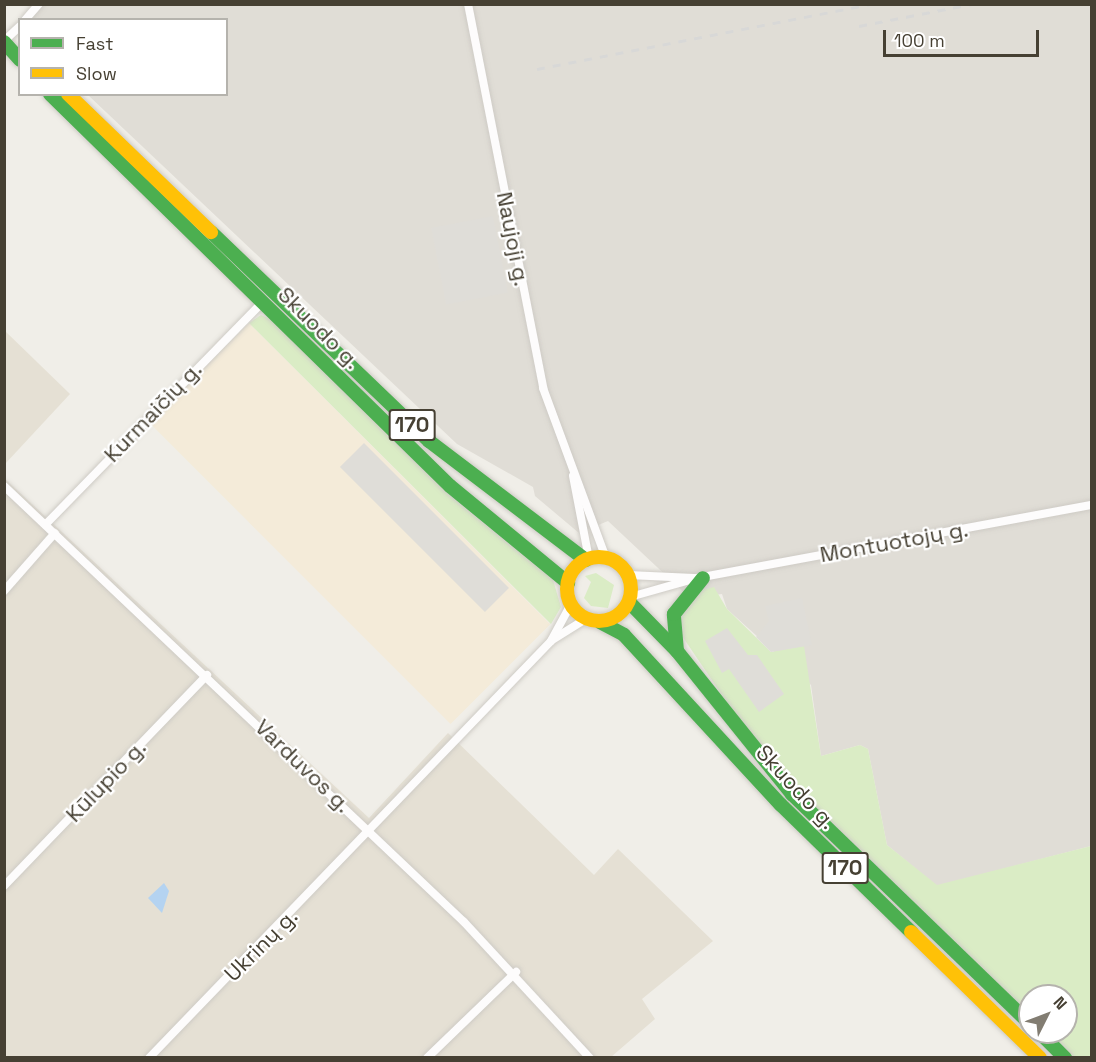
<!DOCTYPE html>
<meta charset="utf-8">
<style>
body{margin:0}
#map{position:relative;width:1096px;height:1062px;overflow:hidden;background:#f0eee8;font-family:"Space Grotesk",sans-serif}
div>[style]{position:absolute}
.residential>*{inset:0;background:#e5e0d4}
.commercial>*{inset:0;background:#f4ebd9;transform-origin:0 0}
.industrial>*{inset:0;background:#e0ddd6}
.green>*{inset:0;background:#daecc5}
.parking>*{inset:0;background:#dfddd8;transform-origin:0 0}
.water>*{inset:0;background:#b4d3f1}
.roads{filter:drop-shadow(0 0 2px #cecbc5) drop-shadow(0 0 2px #cecbc5)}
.street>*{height:8px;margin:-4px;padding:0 4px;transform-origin:4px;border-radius:4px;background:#fdfcfc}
.fast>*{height:14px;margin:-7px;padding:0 7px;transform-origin:7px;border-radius:7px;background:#4caf50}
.slow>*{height:14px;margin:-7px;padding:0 7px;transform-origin:7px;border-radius:7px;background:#ffc107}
.slow>.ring{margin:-7px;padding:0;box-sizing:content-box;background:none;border:14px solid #ffc107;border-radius:50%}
.rail>*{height:3px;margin-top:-1.5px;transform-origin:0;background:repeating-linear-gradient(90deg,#d8d8d7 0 8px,transparent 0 16px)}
span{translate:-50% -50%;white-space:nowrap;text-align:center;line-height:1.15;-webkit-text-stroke:4.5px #fff;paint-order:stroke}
.shield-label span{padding:2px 4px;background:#fff;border:2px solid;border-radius:4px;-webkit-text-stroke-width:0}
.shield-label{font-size:21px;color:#464033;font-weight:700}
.street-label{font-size:22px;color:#464033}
.frame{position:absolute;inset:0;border:6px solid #464033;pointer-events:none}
.legend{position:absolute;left:18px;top:18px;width:210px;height:78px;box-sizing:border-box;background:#fff;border:2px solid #b5b3ad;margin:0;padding:8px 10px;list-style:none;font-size:18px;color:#464033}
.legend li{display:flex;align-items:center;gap:12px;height:30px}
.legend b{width:30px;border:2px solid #b5b3ad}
.north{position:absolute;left:1018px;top:984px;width:60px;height:60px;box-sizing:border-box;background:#fff;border:2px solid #b5b3ad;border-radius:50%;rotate:48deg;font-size:16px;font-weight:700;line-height:24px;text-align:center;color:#464033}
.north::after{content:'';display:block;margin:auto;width:21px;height:27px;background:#827d72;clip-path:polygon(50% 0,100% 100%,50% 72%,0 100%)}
.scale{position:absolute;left:883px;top:30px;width:156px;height:27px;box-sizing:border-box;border:3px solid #464033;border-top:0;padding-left:8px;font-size:18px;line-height:21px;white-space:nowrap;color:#464033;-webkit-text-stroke:4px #fff;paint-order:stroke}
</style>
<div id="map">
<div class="residential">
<div style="clip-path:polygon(4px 330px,70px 394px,5px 464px,4px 464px)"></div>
<div style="clip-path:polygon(4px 478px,369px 818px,448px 733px,594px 875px,618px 849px,713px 941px,642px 999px,655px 1019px,611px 1057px,5px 1057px)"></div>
</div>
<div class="commercial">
<div style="left:249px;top:323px;width:426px;height:141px;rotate:45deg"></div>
</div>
<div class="industrial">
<div style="clip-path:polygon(39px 4px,1091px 5px,1091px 846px,937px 886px,887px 845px,868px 749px,860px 745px,821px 756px,811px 685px,727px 609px,722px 594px,690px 598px,608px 521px,579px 533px,535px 496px,533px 487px,457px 444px,88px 95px,226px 94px,226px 20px,25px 20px)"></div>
</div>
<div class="green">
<div style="clip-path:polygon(261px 315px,272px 320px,455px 500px,553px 580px,561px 607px,551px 624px,249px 323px)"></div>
<div style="clip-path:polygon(596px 573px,614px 585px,608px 608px,591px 606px,584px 598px,591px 582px,585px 576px)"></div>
<div style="clip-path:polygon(714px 587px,727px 609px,771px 652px,804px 646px,821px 756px,860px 745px,868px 749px,887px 845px,937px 885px,1091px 846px,1091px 1057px,1073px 1057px,1047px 1032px,1066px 1032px,1066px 996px,1030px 996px,1030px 1016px,807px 799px,743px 726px,678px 630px,681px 609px,699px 591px)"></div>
</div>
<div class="parking">
<div style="left:493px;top:216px;width:78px;height:63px;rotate:79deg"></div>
<div style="left:364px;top:443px;width:205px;height:34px;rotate:45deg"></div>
<div style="clip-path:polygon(802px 598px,812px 645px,771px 652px,756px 637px,769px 621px,765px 606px)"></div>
<div style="clip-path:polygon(727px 628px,748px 655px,757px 655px,784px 694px,759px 712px,729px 669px,722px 673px,705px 641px)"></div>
</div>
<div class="water">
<div style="clip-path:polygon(164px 883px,169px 891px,162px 913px,148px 898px)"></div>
</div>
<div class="roads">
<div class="street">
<div style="left:468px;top:4px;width:391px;rotate:78.9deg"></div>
<div style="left:543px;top:388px;width:181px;rotate:69.7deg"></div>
<div style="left:25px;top:20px;width:21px;rotate:-49deg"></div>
<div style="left:4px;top:41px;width:22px;rotate:-43deg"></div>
<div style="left:573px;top:476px;width:85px;rotate:79.1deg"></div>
<div style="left:4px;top:486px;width:634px;rotate:43.47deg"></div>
<div style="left:464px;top:922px;width:185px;rotate:47.2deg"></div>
<div style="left:46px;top:524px;width:310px;rotate:-45.7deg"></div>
<div style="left:628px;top:575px;width:66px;rotate:2.6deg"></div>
<div style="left:4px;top:591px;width:77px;rotate:-48.7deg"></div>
<div style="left:630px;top:597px;width:70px;rotate:-15.8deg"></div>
<div style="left:697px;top:578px;width:402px;rotate:-10.5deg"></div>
<div style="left:552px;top:640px;width:40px;rotate:-32deg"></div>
<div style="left:4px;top:886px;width:293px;rotate:-46.1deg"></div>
<div style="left:149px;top:1058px;width:579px;rotate:-46.05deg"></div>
<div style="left:551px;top:641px;width:42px;rotate:-61.6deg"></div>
<div style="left:427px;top:1058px;width:124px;rotate:-44deg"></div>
</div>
<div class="fast">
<div style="left:4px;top:42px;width:24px;rotate:48deg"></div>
<div style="left:50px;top:94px;width:560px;rotate:44.42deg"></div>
<div style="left:450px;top:486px;width:153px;rotate:39.4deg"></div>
<div style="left:211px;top:232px;width:302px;rotate:43.8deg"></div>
<div style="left:429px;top:441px;width:197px;rotate:37.2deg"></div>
<div style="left:629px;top:602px;width:69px;rotate:45.6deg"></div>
<div style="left:677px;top:651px;width:184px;rotate:51.2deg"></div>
<div style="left:792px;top:794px;width:331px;rotate:44deg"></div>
<div style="left:600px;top:622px;width:27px;rotate:28deg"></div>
<div style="left:624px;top:635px;width:231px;rotate:47.3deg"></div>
<div style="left:781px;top:805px;width:182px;rotate:44.3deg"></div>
<div style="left:677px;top:651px;width:37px;rotate:-95deg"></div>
<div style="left:674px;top:614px;width:46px;rotate:-51.1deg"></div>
<div style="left:1039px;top:1032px;width:37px;rotate:45deg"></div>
</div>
<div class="slow">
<div style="left:68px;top:94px;width:199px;rotate:44deg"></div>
<div class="ring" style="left:567px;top:557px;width:50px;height:50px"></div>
<div style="left:911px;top:932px;width:180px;rotate:44.3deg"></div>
</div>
</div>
<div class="rail">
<div style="left:859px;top:26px;width:115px;rotate:-11deg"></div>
<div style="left:537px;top:69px;width:340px;rotate:-11deg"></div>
</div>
<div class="shield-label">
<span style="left:412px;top:425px">170</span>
<span style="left:845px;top:868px">170</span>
</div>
<div class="street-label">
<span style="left:513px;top:239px;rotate:79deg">Naujoji g.</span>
<span style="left:319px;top:328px;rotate:45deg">Skuodo g.</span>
<span style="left:153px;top:412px;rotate:-46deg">Kurmaičių g.</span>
<span style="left:894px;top:542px;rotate:-10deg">Montuotojų g.</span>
<span style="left:303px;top:766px;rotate:44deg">Varduvos g.</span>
<span style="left:106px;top:781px;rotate:-46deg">Kūlupio g.</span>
<span style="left:796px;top:787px;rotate:47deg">Skuodo g.</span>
<span style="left:261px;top:945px;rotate:-45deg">Ukrinų g.</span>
</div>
<div class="frame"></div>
<ul class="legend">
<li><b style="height:8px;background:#4caf50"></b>Fast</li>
<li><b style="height:8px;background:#ffc107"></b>Slow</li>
</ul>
<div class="north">N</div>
<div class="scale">100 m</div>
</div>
